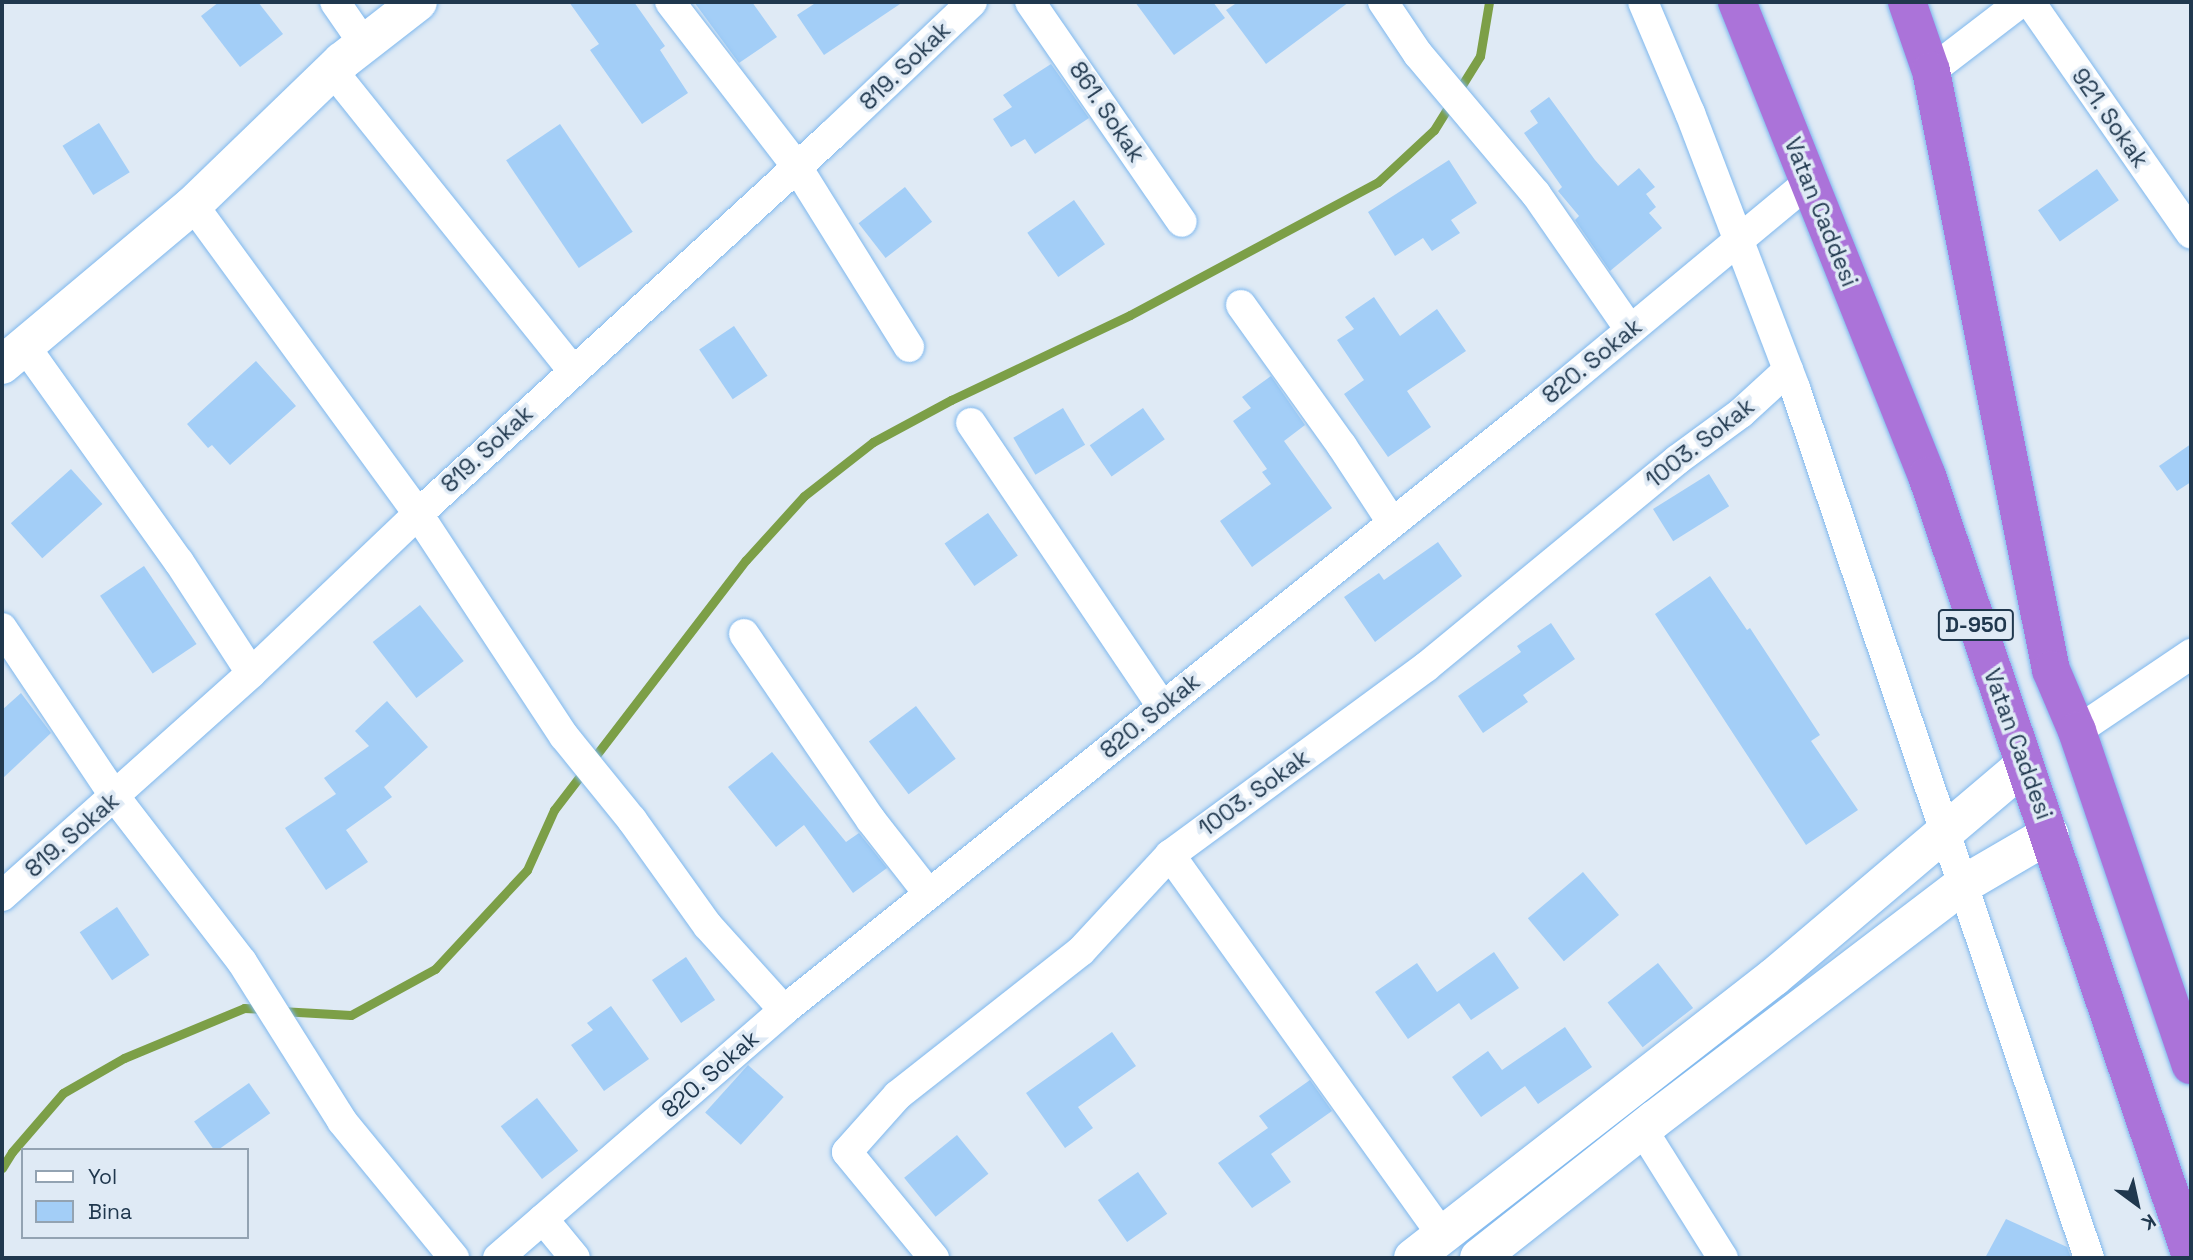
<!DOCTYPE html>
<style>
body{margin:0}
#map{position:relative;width:2193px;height:1260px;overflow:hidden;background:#dfeaf5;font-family:"Space Grotesk",sans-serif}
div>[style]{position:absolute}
.stream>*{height:9px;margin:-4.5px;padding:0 4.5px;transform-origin:4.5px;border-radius:4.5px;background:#7c9f47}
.building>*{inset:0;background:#a3cef7;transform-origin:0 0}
.roads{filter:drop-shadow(0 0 2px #7fb8ee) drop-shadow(0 0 2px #7fb8ee)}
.street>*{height:30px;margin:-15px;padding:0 15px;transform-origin:15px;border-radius:15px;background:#fff}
.secondary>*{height:38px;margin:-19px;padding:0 19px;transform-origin:19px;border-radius:19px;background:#fff}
.highway>*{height:38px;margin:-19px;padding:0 19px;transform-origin:19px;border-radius:19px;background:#ab73d9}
span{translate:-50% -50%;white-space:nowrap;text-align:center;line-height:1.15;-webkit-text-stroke:7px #dfeaf5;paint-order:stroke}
.shield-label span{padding:2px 5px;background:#dfeaf5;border:2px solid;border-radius:5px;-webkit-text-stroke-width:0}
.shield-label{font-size:21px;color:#20384e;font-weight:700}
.street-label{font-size:23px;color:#20384e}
.frame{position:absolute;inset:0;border:4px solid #20384e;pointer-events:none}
.legend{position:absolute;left:21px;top:1148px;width:228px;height:91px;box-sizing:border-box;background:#dfeaf5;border:2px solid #93a3b2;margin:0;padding:9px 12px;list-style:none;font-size:21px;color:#20384e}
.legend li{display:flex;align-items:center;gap:14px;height:35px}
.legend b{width:35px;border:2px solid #93a3b2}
.north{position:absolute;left:2102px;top:1169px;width:70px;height:70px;-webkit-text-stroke:5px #dfeaf5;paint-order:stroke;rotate:147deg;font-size:19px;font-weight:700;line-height:28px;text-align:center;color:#20384e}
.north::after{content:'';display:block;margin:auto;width:24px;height:32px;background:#20384e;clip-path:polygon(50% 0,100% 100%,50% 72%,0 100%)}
</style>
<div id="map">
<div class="stream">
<div style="left:280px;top:1011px;width:71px;rotate:3.2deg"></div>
<div style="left:351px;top:1015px;width:96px;rotate:-28.7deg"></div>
<div style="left:435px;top:969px;width:135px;rotate:-47.1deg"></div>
<div style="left:527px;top:870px;width:66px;rotate:-65.8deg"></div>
<div style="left:554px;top:810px;width:315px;rotate:-52.5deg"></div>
<div style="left:746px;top:560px;width:86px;rotate:-47.8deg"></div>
<div style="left:804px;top:496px;width:88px;rotate:-38deg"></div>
<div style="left:873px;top:442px;width:89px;rotate:-28.3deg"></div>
<div style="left:951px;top:400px;width:198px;rotate:-25.4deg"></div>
<div style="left:1130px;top:315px;width:281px;rotate:-28.2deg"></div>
<div style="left:1378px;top:182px;width:76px;rotate:-42.9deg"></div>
<div style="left:1434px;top:130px;width:87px;rotate:-58.1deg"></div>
<div style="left:1480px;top:56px;width:55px;rotate:-80.5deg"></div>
<div style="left:2px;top:1168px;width:19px;rotate:-58deg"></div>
<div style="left:12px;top:1152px;width:78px;rotate:-49.2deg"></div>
<div style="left:63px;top:1093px;width:70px;rotate:-29.8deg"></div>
<div style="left:124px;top:1058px;width:130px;rotate:-22.6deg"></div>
<div style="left:244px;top:1008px;width:19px;rotate:3deg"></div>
</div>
<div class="building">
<div style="clip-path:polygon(219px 2px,258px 2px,283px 34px,240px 67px,201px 16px)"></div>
<div style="clip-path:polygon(569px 2px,634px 2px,665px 46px,660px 50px,688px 93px,642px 124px,590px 50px,599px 44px)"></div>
<div style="clip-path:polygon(694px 2px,752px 2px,777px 37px,739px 63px)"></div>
<div style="clip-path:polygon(817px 2px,903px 2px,824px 55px,797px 15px)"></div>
<div style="clip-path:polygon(1135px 2px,1213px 2px,1225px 18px,1174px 55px)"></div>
<div style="clip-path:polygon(1238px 2px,1349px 2px,1266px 64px,1226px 10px)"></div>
<div style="clip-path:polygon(1051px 64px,1089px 118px,1035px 154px,1025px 139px,1011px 147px,993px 119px,1012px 107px,1003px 95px)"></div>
<div style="clip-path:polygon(1549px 97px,1595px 160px,1618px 186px,1639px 168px,1655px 187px,1646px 194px,1656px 207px,1649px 213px,1662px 228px,1610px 271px,1575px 220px,1579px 216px,1558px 191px,1562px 187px,1524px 133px,1538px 123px,1530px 111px)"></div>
<div style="left:99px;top:123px;width:58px;height:43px;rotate:58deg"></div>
<div style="left:560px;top:124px;width:130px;height:65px;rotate:56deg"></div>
<div style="clip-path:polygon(1449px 160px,1477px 203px,1451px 220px,1460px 233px,1432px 251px,1423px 238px,1395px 256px,1368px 212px)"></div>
<div style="left:2097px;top:169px;width:38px;height:72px;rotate:55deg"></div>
<div style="left:905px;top:187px;width:44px;height:59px;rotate:52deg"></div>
<div style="left:1074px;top:200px;width:54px;height:57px;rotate:55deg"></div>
<div style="clip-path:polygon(1374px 297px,1400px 336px,1437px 309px,1466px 351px,1407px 391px,1431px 427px,1388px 457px,1344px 394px,1364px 380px,1337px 340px,1354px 329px,1345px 317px)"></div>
<div style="left:734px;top:326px;width:60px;height:42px;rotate:56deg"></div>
<div style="clip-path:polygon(256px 361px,296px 406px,230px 465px,212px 445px,208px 448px,187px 424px)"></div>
<div style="clip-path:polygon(1271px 376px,1305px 425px,1284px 441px,1332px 508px,1252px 567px,1220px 521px,1271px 484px,1262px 472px,1267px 469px,1233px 421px,1251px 408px,1242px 397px)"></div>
<div style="left:1063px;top:408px;width:43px;height:58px;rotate:59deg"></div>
<div style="left:1143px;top:408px;width:38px;height:65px;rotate:55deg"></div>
<div style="clip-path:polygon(2191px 444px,2191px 482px,2177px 491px,2159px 466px)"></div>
<div style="left:71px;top:469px;width:47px;height:81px;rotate:48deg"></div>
<div style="left:1709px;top:474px;width:38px;height:66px;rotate:58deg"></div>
<div style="left:988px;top:513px;width:52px;height:53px;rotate:55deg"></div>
<div style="clip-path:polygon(1438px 542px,1462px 576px,1375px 642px,1344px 597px,1379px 573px,1384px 580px)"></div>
<div style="left:144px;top:566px;width:94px;height:53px;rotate:56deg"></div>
<div style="clip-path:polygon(1710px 576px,1747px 630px,1750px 628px,1820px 735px,1811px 741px,1858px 810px,1806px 845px,1655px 614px)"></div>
<div style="left:420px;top:605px;width:71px;height:60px;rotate:52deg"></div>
<div style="clip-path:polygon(1551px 623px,1575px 659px,1523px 695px,1528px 702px,1483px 733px,1458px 696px,1521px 652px,1517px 646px)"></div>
<div style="clip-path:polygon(21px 693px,51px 733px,2px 779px,2px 710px)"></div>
<div style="clip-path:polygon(387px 701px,428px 747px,384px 787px,392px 797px,346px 830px,368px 862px,326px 890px,285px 828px,336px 794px,324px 778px,369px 746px,355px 731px)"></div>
<div style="left:916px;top:706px;width:66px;height:59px;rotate:53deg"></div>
<div style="clip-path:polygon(772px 752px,846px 842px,859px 833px,887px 868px,853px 893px,804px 825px,776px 847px,728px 787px)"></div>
<div style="left:1583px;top:872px;width:56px;height:72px;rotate:50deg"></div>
<div style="left:117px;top:907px;width:58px;height:45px;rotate:56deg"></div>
<div style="clip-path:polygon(1494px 952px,1519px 988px,1471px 1020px,1459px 1003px,1408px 1039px,1375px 992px,1417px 963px,1437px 992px)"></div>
<div style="left:686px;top:957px;width:52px;height:41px;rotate:56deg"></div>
<div style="left:1658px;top:963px;width:57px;height:64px;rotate:52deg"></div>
<div style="clip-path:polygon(611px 1006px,649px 1059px,604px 1091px,571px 1045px,593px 1030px,587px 1023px)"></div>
<div style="clip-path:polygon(1565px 1027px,1592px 1067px,1538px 1104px,1525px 1086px,1481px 1117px,1452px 1077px,1488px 1051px,1502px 1070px)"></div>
<div style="clip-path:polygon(1112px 1032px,1136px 1066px,1078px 1107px,1093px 1128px,1065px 1148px,1026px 1093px)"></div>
<div style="left:748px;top:1065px;width:48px;height:64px;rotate:42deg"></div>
<div style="clip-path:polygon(1310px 1080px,1332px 1111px,1271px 1154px,1291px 1182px,1252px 1208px,1218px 1163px,1268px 1128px,1259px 1116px)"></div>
<div style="left:249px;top:1083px;width:37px;height:67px;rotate:55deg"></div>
<div style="left:537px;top:1098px;width:67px;height:46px;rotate:52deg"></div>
<div style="left:957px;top:1135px;width:50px;height:68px;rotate:51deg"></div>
<div style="left:1138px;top:1172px;width:51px;height:49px;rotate:55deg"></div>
<div style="clip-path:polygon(2006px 1219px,2067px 1247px,2071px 1258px,1985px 1258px)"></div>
</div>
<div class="roads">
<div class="street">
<div style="left:335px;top:2px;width:51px;rotate:55.4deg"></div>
<div style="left:670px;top:2px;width:208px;rotate:52.4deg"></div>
<div style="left:797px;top:167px;width:212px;rotate:58.1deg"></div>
<div style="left:1030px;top:2px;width:267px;rotate:55.4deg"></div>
<div style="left:1383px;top:2px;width:63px;rotate:56.1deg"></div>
<div style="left:1418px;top:54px;width:183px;rotate:49.9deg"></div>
<div style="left:1536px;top:194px;width:165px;rotate:55.3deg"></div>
<div style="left:1643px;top:2px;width:121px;rotate:67.1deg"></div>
<div style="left:1690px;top:113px;width:294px;rotate:69.1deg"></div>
<div style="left:1795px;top:388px;width:918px;rotate:71.33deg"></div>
<div style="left:2030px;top:2px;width:282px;rotate:55.2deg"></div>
<div style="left:332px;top:70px;width:384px;rotate:51.3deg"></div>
<div style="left:1931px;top:71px;width:113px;rotate:-37.5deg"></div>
<div style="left:193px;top:205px;width:382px;rotate:53.9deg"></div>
<div style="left:418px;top:514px;width:266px;rotate:56.7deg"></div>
<div style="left:564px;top:736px;width:108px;rotate:51deg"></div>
<div style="left:632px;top:820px;width:130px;rotate:54.4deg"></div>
<div style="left:708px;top:926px;width:113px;rotate:47.9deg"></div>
<div style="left:1241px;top:305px;width:173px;rotate:54.4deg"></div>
<div style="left:1342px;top:446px;width:90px;rotate:56.8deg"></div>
<div style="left:24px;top:345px;width:267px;rotate:54.5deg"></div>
<div style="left:179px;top:562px;width:132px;rotate:57deg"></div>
<div style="left:971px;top:423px;width:341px;rotate:56deg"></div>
<div style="left:2px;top:628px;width:203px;rotate:56.2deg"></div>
<div style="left:115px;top:797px;width:208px;rotate:52.4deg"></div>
<div style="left:242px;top:962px;width:188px;rotate:57.8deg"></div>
<div style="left:342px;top:1121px;width:177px;rotate:50.7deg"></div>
<div style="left:744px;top:634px;width:225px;rotate:55.7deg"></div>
<div style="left:871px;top:820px;width:93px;rotate:52deg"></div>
<div style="left:2077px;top:731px;width:138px;rotate:-34deg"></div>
<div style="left:1170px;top:855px;width:469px;rotate:54.4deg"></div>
<div style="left:2px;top:896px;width:334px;rotate:-41.8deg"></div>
<div style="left:251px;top:673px;width:231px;rotate:-43.6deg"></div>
<div style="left:418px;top:514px;width:561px;rotate:-42.47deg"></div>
<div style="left:832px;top:135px;width:193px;rotate:-43.5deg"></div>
<div style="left:1642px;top:1129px;width:152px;rotate:57.9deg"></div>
<div style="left:543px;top:1219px;width:50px;rotate:50.6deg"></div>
<div style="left:498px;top:1258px;width:379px;rotate:-40.9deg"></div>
<div style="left:784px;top:1010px;width:975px;rotate:-38.67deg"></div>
<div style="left:1545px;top:401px;width:343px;rotate:-39.7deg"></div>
<div style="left:934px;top:1258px;width:137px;rotate:-129.4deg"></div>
<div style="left:847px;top:1152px;width:76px;rotate:-48.2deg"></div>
<div style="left:898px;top:1095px;width:233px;rotate:-38.2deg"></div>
<div style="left:1081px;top:951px;width:131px;rotate:-47.2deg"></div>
<div style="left:1170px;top:855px;width:318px;rotate:-36.3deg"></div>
<div style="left:1426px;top:667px;width:325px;rotate:-39.5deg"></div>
<div style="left:1677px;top:460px;width:79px;rotate:-36.3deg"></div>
<div style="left:1741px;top:413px;width:64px;rotate:-42.5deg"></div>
</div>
<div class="secondary">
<div style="left:2px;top:365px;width:249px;rotate:-40deg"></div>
<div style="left:193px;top:205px;width:207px;rotate:-44deg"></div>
<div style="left:342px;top:61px;width:96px;rotate:-37.8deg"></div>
<div style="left:1413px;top:1258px;width:457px;rotate:-37.9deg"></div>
<div style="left:1774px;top:977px;width:326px;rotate:-40.3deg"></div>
<div style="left:1479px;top:1258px;width:223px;rotate:-38.3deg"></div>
<div style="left:1654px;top:1120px;width:390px;rotate:-37.3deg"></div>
<div style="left:1964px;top:884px;width:99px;rotate:-30.2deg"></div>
</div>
<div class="highway">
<div style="left:1737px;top:2px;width:511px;rotate:68.16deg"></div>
<div style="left:1927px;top:476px;width:823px;rotate:71.3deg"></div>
<div style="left:1907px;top:2px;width:73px;rotate:70.8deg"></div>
<div style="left:1931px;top:71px;width:611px;rotate:78.67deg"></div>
<div style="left:2051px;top:670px;width:66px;rotate:66.9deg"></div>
<div style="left:2077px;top:731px;width:353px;rotate:71.2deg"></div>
</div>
</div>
<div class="shield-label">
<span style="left:1976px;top:625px">D-950</span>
</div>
<div class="street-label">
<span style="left:905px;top:66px;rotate:-44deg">819. Sokak</span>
<span style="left:1107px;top:112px;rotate:56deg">861. Sokak</span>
<span style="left:2110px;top:118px;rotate:55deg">921. Sokak</span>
<span style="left:1821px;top:212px;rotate:68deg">Vatan Caddesi</span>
<span style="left:1592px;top:361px;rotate:-39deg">820. Sokak</span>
<span style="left:1700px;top:443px;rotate:-38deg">1003. Sokak</span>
<span style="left:487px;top:449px;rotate:-43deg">819. Sokak</span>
<span style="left:1150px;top:716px;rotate:-39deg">820. Sokak</span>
<span style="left:2018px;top:744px;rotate:70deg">Vatan Caddesi</span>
<span style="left:1254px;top:793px;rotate:-36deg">1003. Sokak</span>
<span style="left:72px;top:835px;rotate:-41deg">819. Sokak</span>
<span style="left:710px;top:1074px;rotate:-41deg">820. Sokak</span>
</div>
<div class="frame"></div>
<ul class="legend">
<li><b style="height:9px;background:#fff"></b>Yol</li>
<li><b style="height:19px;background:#a3cef7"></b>Bina</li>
</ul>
<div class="north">K</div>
</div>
